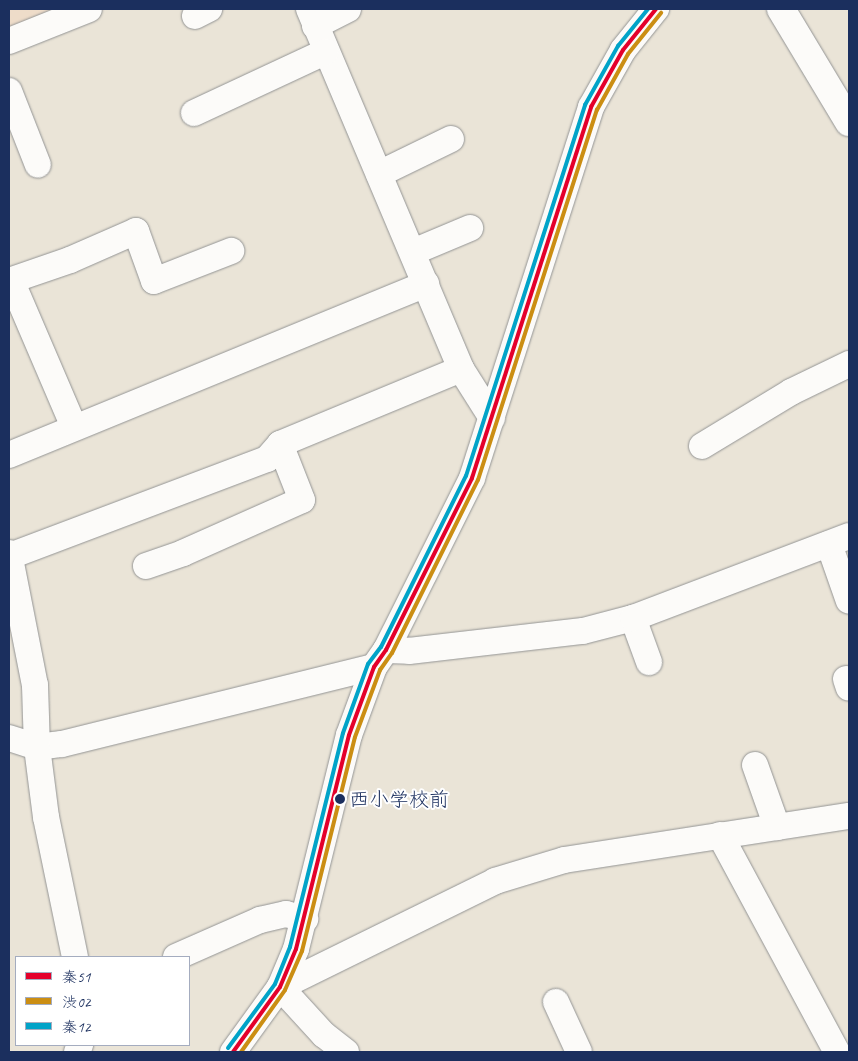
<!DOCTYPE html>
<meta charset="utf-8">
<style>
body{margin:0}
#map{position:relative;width:858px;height:1061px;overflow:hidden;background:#eae4d7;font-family:Caveat,"Klee One",sans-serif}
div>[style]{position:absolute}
.built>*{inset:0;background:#eedcc9}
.roads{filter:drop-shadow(0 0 1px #939494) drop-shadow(0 0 1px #939494)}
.minor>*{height:26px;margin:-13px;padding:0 13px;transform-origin:13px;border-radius:13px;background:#fcfbf9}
.highway>*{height:28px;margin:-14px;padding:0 14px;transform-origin:14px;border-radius:14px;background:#fcfbf9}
.bus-1>*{height:4px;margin:-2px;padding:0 2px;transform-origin:2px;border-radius:2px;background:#e4002b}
.bus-2>*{height:4px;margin:-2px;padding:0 2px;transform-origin:2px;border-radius:2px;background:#cb8e13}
.bus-3>*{height:4px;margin:-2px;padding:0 2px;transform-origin:2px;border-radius:2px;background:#01a3c8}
.dots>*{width:14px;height:14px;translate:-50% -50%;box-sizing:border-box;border:2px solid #fff;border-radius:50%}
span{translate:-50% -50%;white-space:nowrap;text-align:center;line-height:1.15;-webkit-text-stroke:4px #fff;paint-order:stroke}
.bus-label{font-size:20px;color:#1b2f5e}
.left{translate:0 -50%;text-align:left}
.frame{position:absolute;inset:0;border:10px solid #1b2f5e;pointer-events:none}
.legend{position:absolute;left:15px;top:956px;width:175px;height:90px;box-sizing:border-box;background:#fff;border:1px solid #a4acbf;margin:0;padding:6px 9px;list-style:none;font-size:15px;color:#1b2f5e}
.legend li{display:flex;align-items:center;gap:10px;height:25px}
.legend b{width:25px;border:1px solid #a4acbf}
</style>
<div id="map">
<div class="built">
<div style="clip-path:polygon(9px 9px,76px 9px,9px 32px)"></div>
</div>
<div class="roads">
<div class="minor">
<div style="left:309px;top:9px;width:391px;rotate:67.1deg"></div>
<div style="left:461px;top:369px;width:58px;rotate:57.7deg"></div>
<div style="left:195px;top:16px;width:16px;rotate:-27deg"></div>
<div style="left:315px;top:26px;width:37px;rotate:-27deg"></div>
<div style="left:9px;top:41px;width:86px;rotate:-21.8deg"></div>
<div style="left:9px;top:91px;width:79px;rotate:68.6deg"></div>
<div style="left:194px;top:113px;width:145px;rotate:-25deg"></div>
<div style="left:379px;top:174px;width:80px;rotate:-25.9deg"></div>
<div style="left:413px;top:252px;width:62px;rotate:-22.8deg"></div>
<div style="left:11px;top:280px;width:160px;rotate:66.8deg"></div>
<div style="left:9px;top:281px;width:65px;rotate:-19deg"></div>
<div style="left:70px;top:260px;width:72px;rotate:-23.7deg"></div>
<div style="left:136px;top:231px;width:53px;rotate:70.2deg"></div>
<div style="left:154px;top:281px;width:83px;rotate:-21.3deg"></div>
<div style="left:702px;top:446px;width:104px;rotate:-31.2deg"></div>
<div style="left:791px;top:392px;width:64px;rotate:-25.8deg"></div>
<div style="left:9px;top:455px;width:451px;rotate:-22.3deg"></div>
<div style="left:829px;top:544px;width:60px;rotate:70.7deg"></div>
<div style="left:9px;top:553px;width:135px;rotate:78.9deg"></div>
<div style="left:35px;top:685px;width:62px;rotate:88.2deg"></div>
<div style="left:37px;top:747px;width:71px;rotate:82.7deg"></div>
<div style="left:46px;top:817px;width:143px;rotate:78.3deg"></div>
<div style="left:10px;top:556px;width:275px;rotate:-20.7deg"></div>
<div style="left:267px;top:459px;width:20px;rotate:-49deg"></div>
<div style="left:280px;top:444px;width:196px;rotate:-22.5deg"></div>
<div style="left:146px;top:566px;width:39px;rotate:-19deg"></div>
<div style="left:183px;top:553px;width:130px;rotate:-24deg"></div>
<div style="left:302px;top:500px;width:60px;rotate:-111.4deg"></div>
<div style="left:633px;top:618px;width:47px;rotate:70deg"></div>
<div style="left:386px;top:650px;width:23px;rotate:2deg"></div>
<div style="left:409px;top:651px;width:175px;rotate:-6.6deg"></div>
<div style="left:583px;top:631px;width:52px;rotate:-14.6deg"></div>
<div style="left:633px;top:618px;width:231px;rotate:-20.8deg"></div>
<div style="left:846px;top:679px;width:9px;rotate:72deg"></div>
<div style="left:9px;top:738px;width:29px;rotate:18deg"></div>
<div style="left:37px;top:747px;width:25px;rotate:-7deg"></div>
<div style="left:62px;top:744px;width:321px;rotate:-13.9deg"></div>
<div style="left:755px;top:765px;width:66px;rotate:70.5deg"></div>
<div style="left:720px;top:835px;width:247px;rotate:61.7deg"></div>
<div style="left:176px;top:957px;width:92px;rotate:-23.8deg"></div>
<div style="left:260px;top:920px;width:27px;rotate:-13deg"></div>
<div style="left:286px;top:914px;width:20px;rotate:15deg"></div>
<div style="left:556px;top:1002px;width:55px;rotate:65.3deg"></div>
<div style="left:77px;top:1052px;width:8px;rotate:-67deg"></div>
<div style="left:233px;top:1052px;width:80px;rotate:-54.1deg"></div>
<div style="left:280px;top:987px;width:41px;rotate:-67.2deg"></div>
<div style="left:296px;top:949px;width:220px;rotate:-76.1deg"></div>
<div style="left:349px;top:735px;width:72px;rotate:-69.8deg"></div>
<div style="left:374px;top:667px;width:21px;rotate:-55deg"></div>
<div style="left:386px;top:650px;width:192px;rotate:-63.4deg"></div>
<div style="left:472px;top:478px;width:390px;rotate:-72.2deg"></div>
<div style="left:591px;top:107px;width:65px;rotate:-60.7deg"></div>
<div style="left:623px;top:50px;width:53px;rotate:-51.2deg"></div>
<div style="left:346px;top:1052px;width:28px;rotate:-142deg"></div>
<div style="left:324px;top:1035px;width:65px;rotate:-132.5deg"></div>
<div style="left:280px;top:987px;width:240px;rotate:-26.2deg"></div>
<div style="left:495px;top:881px;width:72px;rotate:-16.9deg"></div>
<div style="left:564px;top:860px;width:288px;rotate:-8.8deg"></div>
</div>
<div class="highway">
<div style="left:781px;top:9px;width:132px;rotate:59deg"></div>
</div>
</div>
<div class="bus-1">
<div style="left:233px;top:1052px;width:80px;rotate:-54.1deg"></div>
<div style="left:280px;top:987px;width:41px;rotate:-67.2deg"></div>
<div style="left:296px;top:949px;width:220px;rotate:-76.1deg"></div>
<div style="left:349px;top:735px;width:72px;rotate:-69.8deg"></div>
<div style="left:374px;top:667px;width:21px;rotate:-55deg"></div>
<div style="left:386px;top:650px;width:192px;rotate:-63.4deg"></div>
<div style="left:472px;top:478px;width:390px;rotate:-72.2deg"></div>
<div style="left:591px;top:107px;width:65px;rotate:-60.7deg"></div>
<div style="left:623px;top:50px;width:53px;rotate:-51.2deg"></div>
</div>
<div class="bus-2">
<div style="left:241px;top:1052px;width:76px;rotate:-54.6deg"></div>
<div style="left:285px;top:990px;width:43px;rotate:-66.4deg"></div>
<div style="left:302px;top:951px;width:220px;rotate:-76.1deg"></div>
<div style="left:355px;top:737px;width:72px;rotate:-69.5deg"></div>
<div style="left:380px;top:670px;width:21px;rotate:-55deg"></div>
<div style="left:392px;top:653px;width:193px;rotate:-63.6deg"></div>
<div style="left:478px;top:480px;width:389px;rotate:-72.2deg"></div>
<div style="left:597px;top:110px;width:64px;rotate:-61deg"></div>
<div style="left:628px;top:54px;width:53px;rotate:-51.2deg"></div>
</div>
<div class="bus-3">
<div style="left:228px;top:1048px;width:79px;rotate:-53.7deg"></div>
<div style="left:275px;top:984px;width:40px;rotate:-68deg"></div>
<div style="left:290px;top:947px;width:220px;rotate:-76.1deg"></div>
<div style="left:343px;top:733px;width:73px;rotate:-70.1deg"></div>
<div style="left:368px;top:664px;width:21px;rotate:-53deg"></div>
<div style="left:381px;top:647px;width:191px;rotate:-63.6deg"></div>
<div style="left:466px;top:476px;width:390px;rotate:-72.2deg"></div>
<div style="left:585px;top:105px;width:68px;rotate:-60.8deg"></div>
<div style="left:618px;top:46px;width:48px;rotate:-51deg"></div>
</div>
<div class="dots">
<div style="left:340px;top:799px;background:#1b2f5e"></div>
</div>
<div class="bus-label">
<span class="left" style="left:349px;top:799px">西小学校前</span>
</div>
<div class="frame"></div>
<ul class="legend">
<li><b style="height:6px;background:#e4002b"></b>秦51</li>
<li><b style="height:6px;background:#cb8e13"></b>渋02</li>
<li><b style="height:6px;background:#01a3c8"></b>秦12</li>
</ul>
</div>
